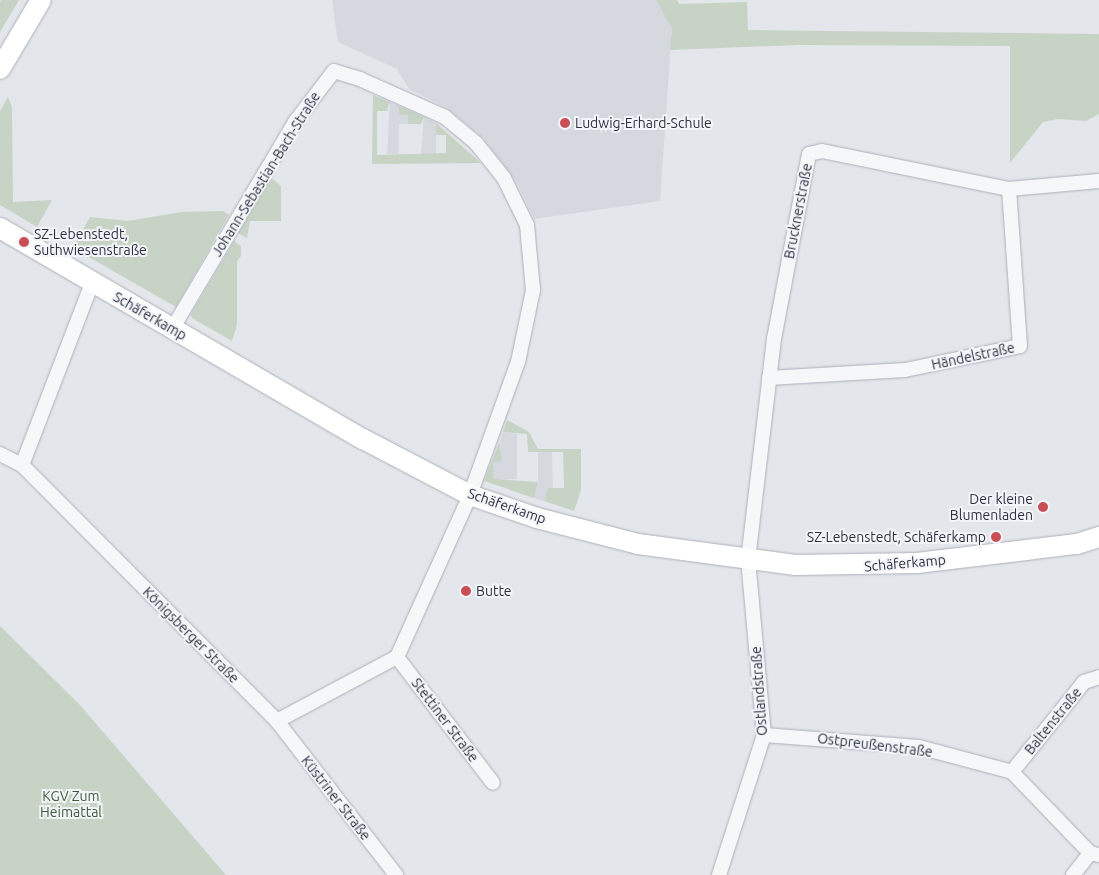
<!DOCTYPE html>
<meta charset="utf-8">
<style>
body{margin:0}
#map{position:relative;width:1099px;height:875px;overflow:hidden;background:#e3e6eb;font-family:Ubuntu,sans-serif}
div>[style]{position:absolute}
.built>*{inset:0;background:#d6d8e0}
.green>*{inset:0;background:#c7d4c5}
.roads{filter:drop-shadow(0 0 1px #acb0b9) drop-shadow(0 0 1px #acb0b9)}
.street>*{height:14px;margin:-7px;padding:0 7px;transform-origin:7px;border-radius:7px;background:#f6f7f9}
.secondary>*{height:20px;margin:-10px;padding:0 10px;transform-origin:10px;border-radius:10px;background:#fff}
.dots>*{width:14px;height:14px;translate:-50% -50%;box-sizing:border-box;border:2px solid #f3f5f8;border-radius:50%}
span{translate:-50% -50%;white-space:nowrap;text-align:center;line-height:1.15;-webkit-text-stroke:4px #f3f5f8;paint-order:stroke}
.poi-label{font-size:14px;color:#2c3243}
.left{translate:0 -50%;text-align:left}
.right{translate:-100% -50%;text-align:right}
.street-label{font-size:14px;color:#2c3243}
.park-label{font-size:14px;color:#3c5e3a}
</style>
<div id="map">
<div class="built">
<div style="clip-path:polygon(332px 0,656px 0,672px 29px,660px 201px,534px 219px,517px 183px,484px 139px,447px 108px,409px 89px,397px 69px,338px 42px)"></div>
<div style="clip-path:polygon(390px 102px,399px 106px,399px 115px,408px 115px,408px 124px,399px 124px,399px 154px,387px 154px)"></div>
<div style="clip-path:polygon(424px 117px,436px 123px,436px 154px,421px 154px)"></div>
<div style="clip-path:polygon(503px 432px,517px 434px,517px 479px,494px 480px,493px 462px)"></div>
<div style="clip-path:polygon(538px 452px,552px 452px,553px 488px,548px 488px,544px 501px,534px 498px,538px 482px)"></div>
</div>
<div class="green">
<div style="clip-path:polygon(1px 0,19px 0,0 32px,0 2px)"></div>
<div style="clip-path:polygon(656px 0,677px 0,679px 4px,747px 2px,748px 30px,1099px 34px,1099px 114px,1086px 121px,1058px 119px,1043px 122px,1010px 163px,1010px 46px,798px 45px,670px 50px,672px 29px)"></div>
<div style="clip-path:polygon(373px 95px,390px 102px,387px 111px,377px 111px,377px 155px,446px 153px,446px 135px,436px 135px,436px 123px,481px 163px,372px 164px)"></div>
<div style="clip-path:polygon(8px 97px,12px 107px,13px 202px,52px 200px,37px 227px,0 205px,0 111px)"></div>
<div style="clip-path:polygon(399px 106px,424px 117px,421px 124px,408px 124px,408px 115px,399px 115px)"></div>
<div style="clip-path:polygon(271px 178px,281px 186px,281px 221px,250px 221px,247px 238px,238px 233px)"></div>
<div style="clip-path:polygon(223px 211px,229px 215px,176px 307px,73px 248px,90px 217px,127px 221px,182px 212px)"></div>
<div style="clip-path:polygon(234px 241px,241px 246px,241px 256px,237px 261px,237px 325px,232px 341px,192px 318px,191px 314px)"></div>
<div style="clip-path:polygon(507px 420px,529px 432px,538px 449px,581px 449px,581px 490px,574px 511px,544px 501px,548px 488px,564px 488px,563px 452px,528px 452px,527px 434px,503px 432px)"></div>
<div style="clip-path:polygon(499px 443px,502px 461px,493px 462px,494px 479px,538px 482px,534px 498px,484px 481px)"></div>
<div style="clip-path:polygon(0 626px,79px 704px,226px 875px,0 875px)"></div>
</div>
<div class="roads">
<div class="street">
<div style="left:92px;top:283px;width:195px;rotate:111deg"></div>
<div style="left:22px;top:465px;width:361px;rotate:45.1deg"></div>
<div style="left:277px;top:721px;width:136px;rotate:-28.1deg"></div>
<div style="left:397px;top:657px;width:178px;rotate:-65.7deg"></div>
<div style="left:470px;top:495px;width:141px;rotate:-70.2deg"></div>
<div style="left:518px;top:362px;width:74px;rotate:-78.2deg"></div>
<div style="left:533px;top:290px;width:65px;rotate:-95.3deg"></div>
<div style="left:527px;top:225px;width:52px;rotate:-116.1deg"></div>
<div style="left:504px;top:178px;width:45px;rotate:-128.7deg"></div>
<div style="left:476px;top:143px;width:40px;rotate:-140deg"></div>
<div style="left:445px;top:117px;width:93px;rotate:-155.9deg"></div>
<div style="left:360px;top:79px;width:27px;rotate:-163deg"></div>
<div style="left:334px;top:71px;width:64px;rotate:127.4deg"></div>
<div style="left:295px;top:122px;width:241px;rotate:120.7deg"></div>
<div style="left:769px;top:378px;width:136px;rotate:-3.4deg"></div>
<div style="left:905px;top:370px;width:117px;rotate:-11.8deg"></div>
<div style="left:1020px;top:346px;width:157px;rotate:-94deg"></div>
<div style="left:0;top:454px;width:25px;rotate:27deg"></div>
<div style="left:397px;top:657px;width:158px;rotate:52.7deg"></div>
<div style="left:277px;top:721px;width:195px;rotate:52.3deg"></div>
<div style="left:764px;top:735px;width:155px;rotate:4.4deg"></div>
<div style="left:919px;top:747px;width:96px;rotate:15deg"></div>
<div style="left:1012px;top:772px;width:112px;rotate:46.1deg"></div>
<div style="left:1090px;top:853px;width:9px;rotate:13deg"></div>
<div style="left:1012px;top:772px;width:115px;rotate:-51.3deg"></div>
<div style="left:1084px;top:682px;width:16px;rotate:-18deg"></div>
<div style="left:719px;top:875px;width:147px;rotate:-72.2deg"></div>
<div style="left:764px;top:735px;width:176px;rotate:-95.2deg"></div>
<div style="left:748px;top:560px;width:223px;rotate:-83.3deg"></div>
<div style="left:774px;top:339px;width:188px;rotate:-79.3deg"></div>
<div style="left:809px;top:154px;width:13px;rotate:-13deg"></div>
<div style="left:822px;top:151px;width:191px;rotate:11.5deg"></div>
<div style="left:1009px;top:189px;width:90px;rotate:-5.1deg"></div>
<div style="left:1073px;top:875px;width:28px;rotate:-52deg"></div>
</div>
<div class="secondary">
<div style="left:0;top:69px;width:80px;rotate:-59.3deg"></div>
<div style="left:0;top:228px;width:420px;rotate:30.2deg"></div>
<div style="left:363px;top:439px;width:121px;rotate:27.6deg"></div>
<div style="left:470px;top:495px;width:71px;rotate:18.9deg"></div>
<div style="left:537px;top:518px;width:104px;rotate:14.4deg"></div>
<div style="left:638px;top:544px;width:159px;rotate:7.6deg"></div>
<div style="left:796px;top:565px;width:121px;rotate:-0.9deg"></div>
<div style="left:917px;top:563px;width:161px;rotate:-6.8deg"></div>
<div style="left:1077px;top:544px;width:23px;rotate:-18deg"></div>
</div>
</div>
<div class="dots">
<div style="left:565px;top:123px;background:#c94f54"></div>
<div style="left:24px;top:242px;background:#c94f54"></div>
<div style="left:1043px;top:507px;background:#c94f54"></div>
<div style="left:996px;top:537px;background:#c94f54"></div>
<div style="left:466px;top:591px;background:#c94f54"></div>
</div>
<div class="poi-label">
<span class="left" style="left:575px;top:123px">Ludwig-Erhard-Schule</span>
<span class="left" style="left:34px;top:242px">SZ-Lebenstedt,<br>Suthwiesenstraße</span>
<span class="right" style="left:1033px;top:507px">Der kleine<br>Blumenladen</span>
<span class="right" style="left:986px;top:537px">SZ-Lebenstedt, Schäferkamp</span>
<span class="left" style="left:476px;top:591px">Butte</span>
</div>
<div class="street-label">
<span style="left:266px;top:174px;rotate:-58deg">Johann-Sebastian-Bach-Straße</span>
<span style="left:798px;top:211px;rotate:-79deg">Brucknerstraße</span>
<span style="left:150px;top:316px;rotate:30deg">Schäferkamp</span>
<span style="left:973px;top:356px;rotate:-12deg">Händelstraße</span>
<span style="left:507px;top:506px;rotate:19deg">Schäferkamp</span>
<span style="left:905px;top:563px;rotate:-5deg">Schäferkamp</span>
<span style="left:191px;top:635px;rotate:45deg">Königsberger Straße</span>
<span style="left:759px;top:691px;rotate:-94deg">Ostlandstraße</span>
<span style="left:445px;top:720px;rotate:53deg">Stettiner Straße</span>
<span style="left:1053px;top:721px;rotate:-51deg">Baltenstraße</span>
<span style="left:875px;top:745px;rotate:7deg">Ostpreußenstraße</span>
<span style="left:336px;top:798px;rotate:52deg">Küstriner Straße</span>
</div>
<div class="park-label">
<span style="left:71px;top:804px">KGV Zum<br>Heimattal</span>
</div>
</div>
